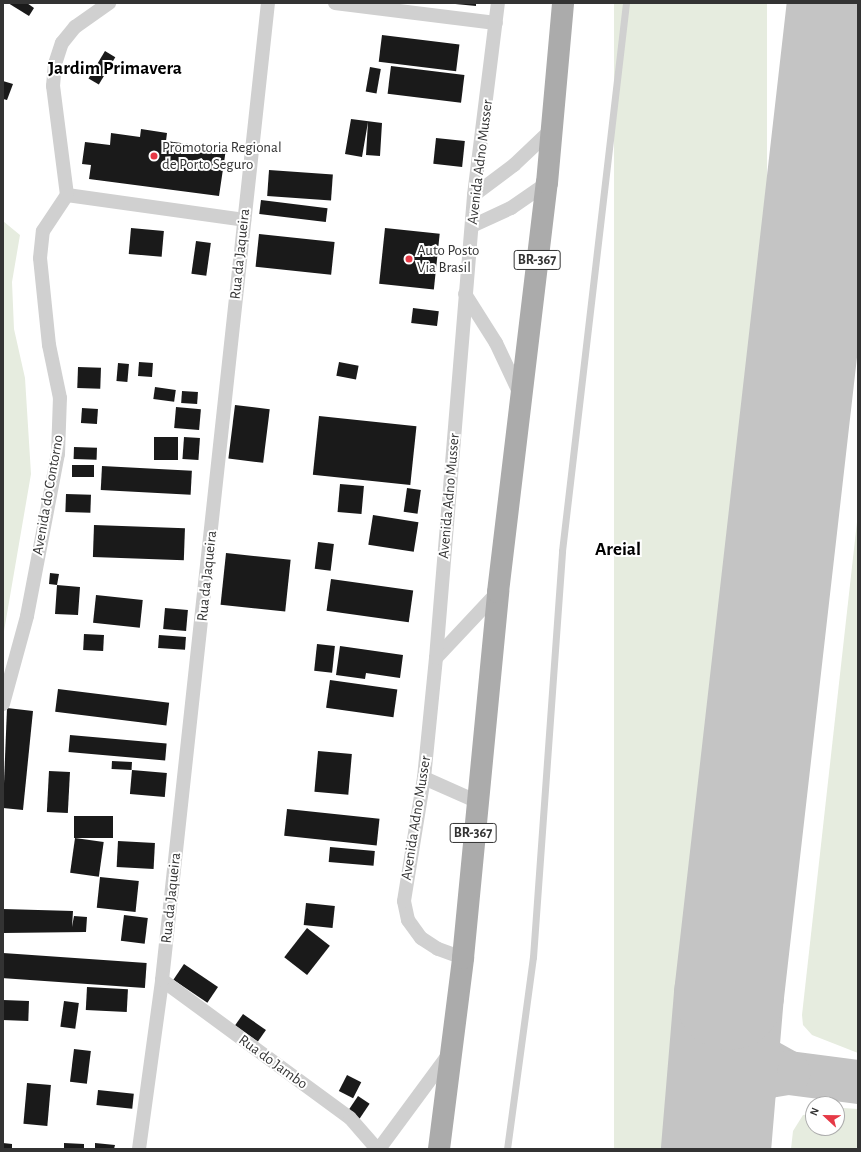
<!DOCTYPE html>
<style>
body{margin:0}
#map{position:relative;width:861px;height:1152px;overflow:hidden;background:#fff;font-family:"Alegreya Sans",sans-serif}
div>[style]{position:absolute}
.green>*{inset:0;background:#e6ecdf;transform-origin:0 0}
.taxiway>*{height:44px;margin:-22px;padding:0 22px;transform-origin:22px;border-radius:22px;background:#c4c4c4}
.runway>*{height:110px;margin:-55px;padding:0 55px;transform-origin:55px;border-radius:55px;background:#c4c4c4}
.building>*{inset:0;background:#1a1a1a;transform-origin:0 0}
.lane>*{height:7px;margin:-3.5px;padding:0 3.5px;transform-origin:3.5px;border-radius:3.5px;background:#d0d0d0}
.street>*{height:14px;margin:-7px;padding:0 7px;transform-origin:7px;border-radius:7px;background:#d0d0d0}
.primary>*{height:22px;margin:-11px;padding:0 11px;transform-origin:11px;border-radius:11px;background:#ababab}
.dots>*{width:11px;height:11px;translate:-50% -50%;box-sizing:border-box;border:2px solid #fff;border-radius:50%}
span{translate:-50% -50%;white-space:nowrap;text-align:center;line-height:1.15;-webkit-text-stroke:4px #fff;paint-order:stroke}
.shield-label span{padding:1px 3px;background:#fff;border:1px solid;border-radius:3px;-webkit-text-stroke-width:0}
.shield-label{font-size:14px;color:#333;font-weight:700}
.poi-label{font-size:15px;color:#333}
.left{translate:0 -50%;text-align:left}
.street-label{font-size:15px;color:#333}
.district-label{font-size:19px;color:#000;font-weight:700}
.frame{position:absolute;inset:0;border:4px solid #333;pointer-events:none}
.north{position:absolute;left:805px;top:1096px;width:40px;height:40px;box-sizing:border-box;background:#fff;border:1px solid #adadad;border-radius:50%;rotate:292deg;font-size:11px;font-weight:700;line-height:16px;text-align:center;color:#333}
.north::after{content:'';display:block;margin:auto;width:14px;height:18px;background:#e63946;clip-path:polygon(50% 0,100% 100%,50% 72%,0 100%)}
</style>
<div id="map">
<div class="green">
<div style="left:614px;top:3px;width:153px;height:1153px"></div>
<div style="clip-path:polygon(3px 221px,20px 235px,12px 282px,14px 329px,25px 378px,31px 474px,3px 637px)"></div>
<div style="clip-path:polygon(858px 513px,858px 1053px,812px 1035px,803px 1025px,802px 1015px)"></div>
<div style="clip-path:polygon(843px 1108px,858px 1109px,858px 1149px,791px 1149px,793px 1131px,803px 1115px,813px 1114px,813px 1128px,837px 1128px,837px 1110px)"></div>
</div>
<div class="taxiway">
<div style="left:729px;top:995px;width:28px;rotate:80deg"></div>
<div style="left:734px;top:1023px;width:29px;rotate:59deg"></div>
<div style="left:749px;top:1048px;width:14px;rotate:39deg"></div>
<div style="left:760px;top:1057px;width:33px;rotate:29deg"></div>
<div style="left:789px;top:1073px;width:70px;rotate:7.4deg"></div>
<div style="left:717px;top:1134px;width:33px;rotate:-69deg"></div>
<div style="left:729px;top:1103px;width:25px;rotate:-45deg"></div>
<div style="left:747px;top:1085px;width:24px;rotate:-22deg"></div>
<div style="left:769px;top:1076px;width:20px;rotate:-9deg"></div>
</div>
<div class="runway">
<div style="left:716px;top:1149px;width:155px;rotate:-85.2deg"></div>
<div style="left:729px;top:995px;width:998px;rotate:-83.5deg"></div>
</div>
<div class="building">
<div style="clip-path:polygon(8px 3px,27px 3px,34px 8px,29px 16px)"></div>
<div style="clip-path:polygon(445px 3px,476px 3px,476px 6px)"></div>
<div style="left:382px;top:35px;width:78px;height:27px;rotate:7deg"></div>
<div style="left:105px;top:51px;width:12px;height:32px;rotate:31deg"></div>
<div style="left:391px;top:66px;width:74px;height:28px;rotate:7deg"></div>
<div style="left:370px;top:67px;width:11px;height:25px;rotate:10deg"></div>
<div style="clip-path:polygon(3px 81px,13px 84px,7px 100px,3px 99px)"></div>
<div style="clip-path:polygon(351px 119px,382px 123px,380px 156px,366px 155px,368px 122px,362px 157px,345px 154px)"></div>
<div style="clip-path:polygon(141px 129px,167px 133px,166px 141px,226px 149px,219px 196px,89px 179px,91px 165px,82px 164px,85px 142px,110px 145px,111px 133px,140px 137px)"></div>
<div style="left:436px;top:138px;width:29px;height:26px;rotate:6deg"></div>
<div style="left:269px;top:170px;width:64px;height:26px;rotate:4deg"></div>
<div style="left:261px;top:200px;width:67px;height:14px;rotate:7deg"></div>
<div style="left:131px;top:228px;width:33px;height:26px;rotate:5deg"></div>
<div style="left:385px;top:228px;width:55px;height:56px;rotate:6deg"></div>
<div style="left:259px;top:234px;width:76px;height:33px;rotate:6deg"></div>
<div style="left:196px;top:241px;width:15px;height:33px;rotate:8deg"></div>
<div style="left:413px;top:308px;width:26px;height:15px;rotate:7deg"></div>
<div style="left:139px;top:362px;width:14px;height:14px;rotate:4deg"></div>
<div style="left:339px;top:362px;width:20px;height:14px;rotate:11deg"></div>
<div style="left:118px;top:363px;width:11px;height:18px;rotate:5deg"></div>
<div style="left:78px;top:367px;width:23px;height:21px;rotate:2deg"></div>
<div style="left:155px;top:387px;width:21px;height:12px;rotate:8deg"></div>
<div style="left:182px;top:391px;width:16px;height:12px;rotate:4deg"></div>
<div style="left:235px;top:405px;width:35px;height:54px;rotate:7deg"></div>
<div style="left:176px;top:407px;width:25px;height:21px;rotate:5deg"></div>
<div style="left:82px;top:408px;width:16px;height:15px;rotate:4deg"></div>
<div style="left:319px;top:416px;width:98px;height:59px;rotate:6deg"></div>
<div style="left:154px;top:437px;width:24px;height:23px"></div>
<div style="left:184px;top:437px;width:16px;height:22px;rotate:4deg"></div>
<div style="left:74px;top:447px;width:23px;height:12px;rotate:2deg"></div>
<div style="left:72px;top:465px;width:22px;height:12px"></div>
<div style="left:102px;top:466px;width:90px;height:24px;rotate:3deg"></div>
<div style="left:340px;top:484px;width:24px;height:28px;rotate:5deg"></div>
<div style="left:407px;top:488px;width:14px;height:24px;rotate:8deg"></div>
<div style="left:66px;top:494px;width:25px;height:18px;rotate:2deg"></div>
<div style="left:373px;top:515px;width:46px;height:30px;rotate:9deg"></div>
<div style="left:94px;top:525px;width:91px;height:32px;rotate:2deg"></div>
<div style="left:318px;top:542px;width:16px;height:27px;rotate:7deg"></div>
<div style="left:226px;top:553px;width:65px;height:52px;rotate:6deg"></div>
<div style="clip-path:polygon(50px 573px,59px 574px,57px 585px,80px 587px,78px 615px,55px 614px,57px 585px,49px 584px)"></div>
<div style="left:331px;top:579px;width:83px;height:32px;rotate:8deg"></div>
<div style="left:96px;top:595px;width:47px;height:28px;rotate:6deg"></div>
<div style="left:165px;top:608px;width:23px;height:21px;rotate:5deg"></div>
<div style="left:84px;top:634px;width:20px;height:16px;rotate:3deg"></div>
<div style="left:159px;top:635px;width:27px;height:13px;rotate:4deg"></div>
<div style="left:317px;top:644px;width:18px;height:27px;rotate:6deg"></div>
<div style="clip-path:polygon(340px 646px,403px 655px,400px 678px,366px 673px,365px 679px,336px 675px)"></div>
<div style="left:330px;top:680px;width:68px;height:28px;rotate:8deg"></div>
<div style="left:58px;top:689px;width:112px;height:23px;rotate:7deg"></div>
<div style="clip-path:polygon(7px 708px,33px 711px,23px 810px,3px 808px)"></div>
<div style="left:70px;top:735px;width:97px;height:17px;rotate:5deg"></div>
<div style="left:318px;top:751px;width:34px;height:41px;rotate:5deg"></div>
<div style="left:112px;top:761px;width:20px;height:8px;rotate:3deg"></div>
<div style="left:132px;top:770px;width:35px;height:24px;rotate:5deg"></div>
<div style="left:49px;top:771px;width:21px;height:41px;rotate:3deg"></div>
<div style="left:287px;top:809px;width:93px;height:27px;rotate:6deg"></div>
<div style="left:74px;top:816px;width:39px;height:22px"></div>
<div style="left:75px;top:838px;width:29px;height:35px;rotate:8deg"></div>
<div style="left:118px;top:841px;width:37px;height:26px;rotate:3deg"></div>
<div style="left:330px;top:847px;width:45px;height:15px;rotate:5deg"></div>
<div style="left:100px;top:877px;width:39px;height:31px;rotate:6deg"></div>
<div style="left:306px;top:903px;width:29px;height:22px;rotate:6deg"></div>
<div style="clip-path:polygon(3px 909px,73px 911px,72px 927px,74px 916px,87px 917px,86px 932px,3px 933px)"></div>
<div style="left:124px;top:915px;width:24px;height:26px;rotate:7deg"></div>
<div style="left:307px;top:928px;width:29px;height:37px;rotate:38deg"></div>
<div style="left:3px;top:953px;width:144px;height:25px;rotate:4deg"></div>
<div style="left:184px;top:964px;width:41px;height:19px;rotate:34deg"></div>
<div style="left:87px;top:987px;width:41px;height:23px;rotate:3deg"></div>
<div style="left:3px;top:1000px;width:26px;height:20px;rotate:2deg"></div>
<div style="left:64px;top:1001px;width:15px;height:26px;rotate:8deg"></div>
<div style="left:243px;top:1014px;width:28px;height:14px;rotate:35deg"></div>
<div style="left:74px;top:1049px;width:17px;height:33px;rotate:7deg"></div>
<div style="left:347px;top:1075px;width:16px;height:18px;rotate:27deg"></div>
<div style="left:27px;top:1083px;width:24px;height:41px;rotate:5deg"></div>
<div style="left:98px;top:1090px;width:36px;height:15px;rotate:6deg"></div>
<div style="left:358px;top:1096px;width:14px;height:18px;rotate:34deg"></div>
<div style="clip-path:polygon(3px 1143px,12px 1144px,12px 1149px,3px 1149px)"></div>
<div style="clip-path:polygon(64px 1143px,84px 1144px,84px 1149px,64px 1149px)"></div>
<div style="clip-path:polygon(95px 1143px,115px 1145px,114px 1149px,95px 1149px)"></div>
</div>
<div class="lane">
<div style="left:507px;top:1149px;width:194px;rotate:-82.3deg"></div>
<div style="left:533px;top:957px;width:407px;rotate:-85.9deg"></div>
<div style="left:562px;top:551px;width:552px;rotate:-83.34deg"></div>
</div>
<div class="street">
<div style="left:335px;top:3px;width:162px;rotate:7.1deg"></div>
<div style="left:67px;top:195px;width:110px;rotate:-97.3deg"></div>
<div style="left:53px;top:86px;width:22px;rotate:-85deg"></div>
<div style="left:55px;top:64px;width:22px;rotate:-72deg"></div>
<div style="left:62px;top:43px;width:21px;rotate:-51deg"></div>
<div style="left:75px;top:27px;width:42px;rotate:-35.2deg"></div>
<div style="left:67px;top:195px;width:179px;rotate:8deg"></div>
<div style="left:474px;top:195px;width:50px;rotate:-36.9deg"></div>
<div style="left:514px;top:165px;width:50px;rotate:-43.4deg"></div>
<div style="left:472px;top:226px;width:43px;rotate:-24.8deg"></div>
<div style="left:511px;top:208px;width:44px;rotate:-34.8deg"></div>
<div style="left:465px;top:294px;width:58px;rotate:57.7deg"></div>
<div style="left:496px;top:343px;width:56px;rotate:64.8deg"></div>
<div style="left:436px;top:658px;width:91px;rotate:-46.8deg"></div>
<div style="left:3px;top:704px;width:91px;rotate:-74.7deg"></div>
<div style="left:27px;top:616px;width:165px;rotate:-79.2deg"></div>
<div style="left:58px;top:454px;width:56px;rotate:-88deg"></div>
<div style="left:60px;top:398px;width:54px;rotate:-101.7deg"></div>
<div style="left:49px;top:345px;width:87px;rotate:-95.9deg"></div>
<div style="left:40px;top:258px;width:27px;rotate:-84deg"></div>
<div style="left:43px;top:231px;width:43px;rotate:-56.3deg"></div>
<div style="left:424px;top:778px;width:57px;rotate:23.9deg"></div>
<div style="left:463px;top:958px;width:27px;rotate:-160deg"></div>
<div style="left:438px;top:949px;width:20px;rotate:-147deg"></div>
<div style="left:421px;top:938px;width:22px;rotate:-126deg"></div>
<div style="left:408px;top:920px;width:19px;rotate:-102deg"></div>
<div style="left:404px;top:901px;width:125px;rotate:-80.8deg"></div>
<div style="left:424px;top:778px;width:121px;rotate:-84.3deg"></div>
<div style="left:436px;top:658px;width:465px;rotate:-85.3deg"></div>
<div style="left:474px;top:195px;width:193px;rotate:-82.9deg"></div>
<div style="left:162px;top:980px;width:233px;rotate:36.3deg"></div>
<div style="left:350px;top:1118px;width:41px;rotate:48.9deg"></div>
<div style="left:139px;top:1149px;width:171px;rotate:-82.2deg"></div>
<div style="left:162px;top:980px;width:983px;rotate:-83.81deg"></div>
<div style="left:379px;top:1149px;width:118px;rotate:-53.6deg"></div>
</div>
<div class="primary">
<div style="left:439px;top:1149px;width:193px;rotate:-82.8deg"></div>
<div style="left:463px;top:958px;width:368px;rotate:-84.5deg"></div>
<div style="left:498px;top:592px;width:412px;rotate:-83.2deg"></div>
<div style="left:547px;top:183px;width:181px;rotate:-84.9deg"></div>
</div>
<div class="dots">
<div style="left:154px;top:156px;background:#e63946"></div>
<div style="left:409px;top:259px;background:#e63946"></div>
</div>
<div class="shield-label">
<span style="left:537px;top:260px">BR-367</span>
<span style="left:473px;top:833px">BR-367</span>
</div>
<div class="poi-label">
<span class="left" style="left:162px;top:156px">Promotoria Regional<br>de Porto Seguro</span>
<span class="left" style="left:417px;top:259px">Auto Posto<br>Via Brasil</span>
</div>
<div class="street-label">
<span style="left:480px;top:162px;rotate:-83deg">Avenida Adno Musser</span>
<span style="left:240px;top:254px;rotate:-84deg">Rua da Jaqueira</span>
<span style="left:48px;top:495px;rotate:-80deg">Avenida do Contorno</span>
<span style="left:449px;top:496px;rotate:-85deg">Avenida Adno Musser</span>
<span style="left:207px;top:576px;rotate:-84deg">Rua da Jaqueira</span>
<span style="left:416px;top:818px;rotate:-81deg">Avenida Adno Musser</span>
<span style="left:171px;top:898px;rotate:-84deg">Rua da Jaqueira</span>
<span style="left:273px;top:1062px;rotate:36deg">Rua do Jambo</span>
</div>
<div class="district-label">
<span style="left:115px;top:69px">Jardim Primavera</span>
<span style="left:618px;top:550px">Areial</span>
</div>
<div class="frame"></div>
<div class="north">N</div>
</div>
